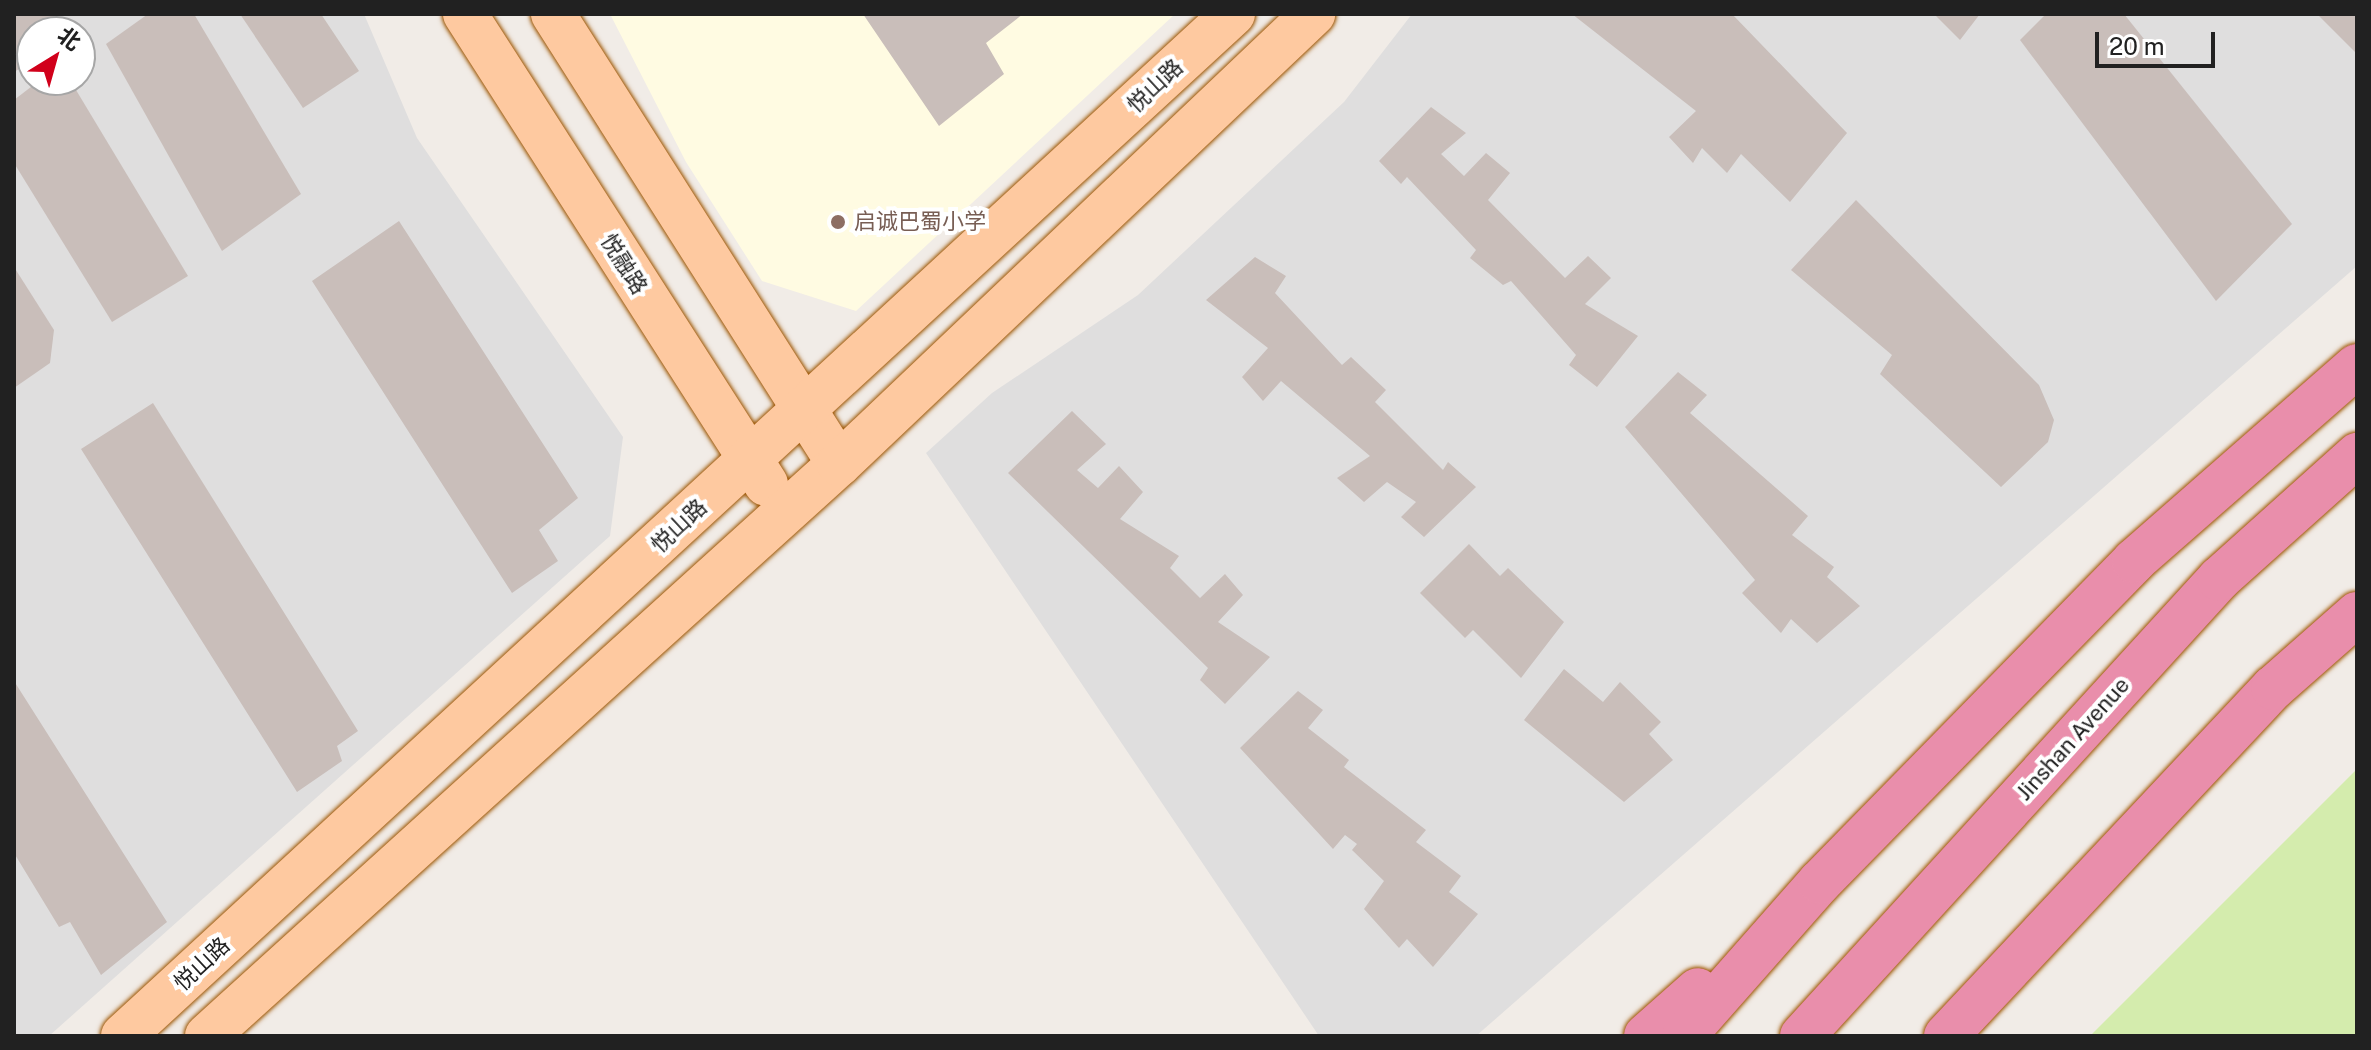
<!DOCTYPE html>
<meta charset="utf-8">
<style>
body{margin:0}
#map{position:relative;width:2371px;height:1050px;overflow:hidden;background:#f1ece7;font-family:"Public Sans","Noto Sans SC",sans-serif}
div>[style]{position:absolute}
.residential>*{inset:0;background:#dfdede}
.education>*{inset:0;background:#fffbe2}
.grass>*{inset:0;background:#d4ecad}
.building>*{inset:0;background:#c9beba}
.roads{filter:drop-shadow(0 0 2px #9d5500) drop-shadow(0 0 2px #9d5500)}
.major>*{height:44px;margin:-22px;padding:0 22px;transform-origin:22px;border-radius:22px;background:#fec9a0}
.highway>*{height:44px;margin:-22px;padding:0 22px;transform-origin:22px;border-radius:22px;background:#e98eab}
.dots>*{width:22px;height:22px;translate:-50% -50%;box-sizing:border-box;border:4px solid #fff;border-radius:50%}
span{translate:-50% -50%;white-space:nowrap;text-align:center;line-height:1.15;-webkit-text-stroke:8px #fff;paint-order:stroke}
.street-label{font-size:22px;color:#212121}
.education-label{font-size:22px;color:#785e54}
.left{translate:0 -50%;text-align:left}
.frame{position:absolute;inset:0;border:16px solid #212121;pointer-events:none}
.north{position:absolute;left:16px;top:16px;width:80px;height:80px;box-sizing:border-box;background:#fff;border:2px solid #a6a6a6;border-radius:50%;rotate:37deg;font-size:22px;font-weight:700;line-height:32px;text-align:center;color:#212121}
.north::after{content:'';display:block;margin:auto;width:28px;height:36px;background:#d1001b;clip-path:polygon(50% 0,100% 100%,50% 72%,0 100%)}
.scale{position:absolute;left:2095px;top:32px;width:120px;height:36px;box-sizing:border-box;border:4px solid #212121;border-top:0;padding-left:10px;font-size:24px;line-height:28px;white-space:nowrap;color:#212121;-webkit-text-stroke:6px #fff;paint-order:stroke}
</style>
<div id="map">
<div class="residential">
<div style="clip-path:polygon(evenodd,14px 14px,364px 14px,417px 138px,623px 437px,610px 536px,49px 1036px,14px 1036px,14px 14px,32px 32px,80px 32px,80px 80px,32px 80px,32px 32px)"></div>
<div style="clip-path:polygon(1412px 14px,2357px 14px,2357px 266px,1476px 1036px,1319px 1036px,926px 453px,992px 393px,1138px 295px,1344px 102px)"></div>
</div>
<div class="education">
<div style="clip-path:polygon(610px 14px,1175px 14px,856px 311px,762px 281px,686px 162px)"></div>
</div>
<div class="grass">
<div style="clip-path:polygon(2357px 769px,2357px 1036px,2090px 1036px)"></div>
</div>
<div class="building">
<div style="clip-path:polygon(14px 14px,53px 14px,65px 32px,32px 32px,32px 61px,14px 72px)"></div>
<div style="clip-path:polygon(148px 14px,194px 14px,301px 194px,222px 251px,106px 44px)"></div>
<div style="clip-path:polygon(240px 14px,321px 14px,359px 71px,303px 108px)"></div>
<div style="clip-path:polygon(863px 14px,1023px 14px,986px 43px,1004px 74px,939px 126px)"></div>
<div style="clip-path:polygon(1572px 14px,1732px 14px,1847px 133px,1790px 202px,1741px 154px,1727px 173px,1702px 148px,1693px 163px,1669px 137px,1696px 111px)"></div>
<div style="clip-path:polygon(1934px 14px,1980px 14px,1960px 40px)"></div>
<div style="clip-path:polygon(2046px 14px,2124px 14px,2292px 224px,2216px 301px,2020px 40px)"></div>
<div style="clip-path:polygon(2317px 14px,2357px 14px,2357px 54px)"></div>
<div style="clip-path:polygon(40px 80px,70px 80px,188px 276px,112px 322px,14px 163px,14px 100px)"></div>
<div style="clip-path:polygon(1431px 107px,1466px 133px,1441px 154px,1464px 176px,1486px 153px,1510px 173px,1488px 200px,1565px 278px,1588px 256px,1611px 278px,1585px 304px,1638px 336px,1597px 387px,1569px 365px,1576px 355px,1511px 281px,1503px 285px,1470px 258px,1476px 250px,1407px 177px,1401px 184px,1379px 161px)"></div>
<div style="clip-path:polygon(1856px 200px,2039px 385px,2054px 420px,2048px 442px,2001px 487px,1880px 374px,1892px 355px,1791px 270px)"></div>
<div style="clip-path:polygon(399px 221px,578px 498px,539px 530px,558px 561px,512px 593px,312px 281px)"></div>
<div style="clip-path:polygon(1255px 257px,1286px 276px,1275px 293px,1342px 365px,1351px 357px,1386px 390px,1375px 402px,1443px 470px,1448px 462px,1476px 487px,1424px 537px,1401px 517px,1416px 502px,1387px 482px,1364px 502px,1337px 478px,1370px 456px,1281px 381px,1263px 401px,1242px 377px,1268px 348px,1206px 300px)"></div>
<div style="clip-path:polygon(14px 267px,54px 330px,50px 363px,14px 388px)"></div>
<div style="clip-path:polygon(1678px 372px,1707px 395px,1690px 413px,1808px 516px,1792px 535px,1834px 567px,1827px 577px,1860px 606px,1817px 643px,1791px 619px,1781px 633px,1742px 593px,1755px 580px,1625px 427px)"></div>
<div style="clip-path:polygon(153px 403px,358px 731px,337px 746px,342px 761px,297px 792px,81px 449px)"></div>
<div style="clip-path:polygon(1072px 411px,1106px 444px,1077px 470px,1098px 488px,1119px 466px,1143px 492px,1120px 519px,1179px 556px,1170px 568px,1200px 598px,1225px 574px,1243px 595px,1218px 622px,1270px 657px,1225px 704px,1200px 680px,1208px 668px,1008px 473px)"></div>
<div style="clip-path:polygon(1469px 544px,1500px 576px,1508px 568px,1564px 622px,1521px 678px,1473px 630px,1465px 638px,1420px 593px)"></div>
<div style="clip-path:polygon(1564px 669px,1603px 702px,1620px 682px,1661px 722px,1649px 734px,1673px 760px,1624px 802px,1524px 720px)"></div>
<div style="clip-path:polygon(14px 681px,167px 922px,101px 975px,70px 922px,59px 927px,14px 853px)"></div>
<div style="clip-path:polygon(1298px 691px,1323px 710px,1308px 728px,1349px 760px,1344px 767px,1426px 830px,1416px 842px,1461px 876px,1449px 892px,1478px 914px,1433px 967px,1407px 939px,1399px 948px,1364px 909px,1384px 881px,1352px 850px,1357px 844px,1345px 835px,1333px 849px,1240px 748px)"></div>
</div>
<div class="roads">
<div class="major">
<div style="left:465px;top:14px;width:558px;rotate:57.36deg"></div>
<div style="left:553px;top:14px;width:533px;rotate:57.56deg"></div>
<div style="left:123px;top:1036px;width:1509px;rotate:-42.64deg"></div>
<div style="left:207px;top:1036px;width:852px;rotate:-42.15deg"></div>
<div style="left:839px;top:464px;width:654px;rotate:-43.51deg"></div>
</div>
<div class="highway">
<div style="left:1646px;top:1036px;width:69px;rotate:-41.5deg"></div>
<div style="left:1684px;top:1036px;width:205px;rotate:-48.6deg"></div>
<div style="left:1820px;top:882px;width:449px;rotate:-45.6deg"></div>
<div style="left:2134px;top:561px;width:296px;rotate:-41.2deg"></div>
<div style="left:1802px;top:1036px;width:619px;rotate:-47.62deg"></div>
<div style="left:2219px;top:579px;width:186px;rotate:-41.9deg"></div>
<div style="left:1946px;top:1036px;width:478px;rotate:-46.8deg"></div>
<div style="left:2273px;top:688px;width:112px;rotate:-41.4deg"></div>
</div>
</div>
<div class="dots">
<div style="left:838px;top:222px;background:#8d6e63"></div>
</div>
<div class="street-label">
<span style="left:1155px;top:86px;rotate:-43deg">悦山路</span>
<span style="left:624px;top:264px;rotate:58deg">悦融路</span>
<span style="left:679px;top:526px;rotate:-43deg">悦山路</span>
<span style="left:2073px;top:739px;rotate:-48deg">Jinshan Avenue</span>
<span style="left:202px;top:964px;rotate:-43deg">悦山路</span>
</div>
<div class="education-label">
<span class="left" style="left:854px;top:222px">启诚巴蜀小学</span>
</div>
<div class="frame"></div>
<div class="north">北</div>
<div class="scale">20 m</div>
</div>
